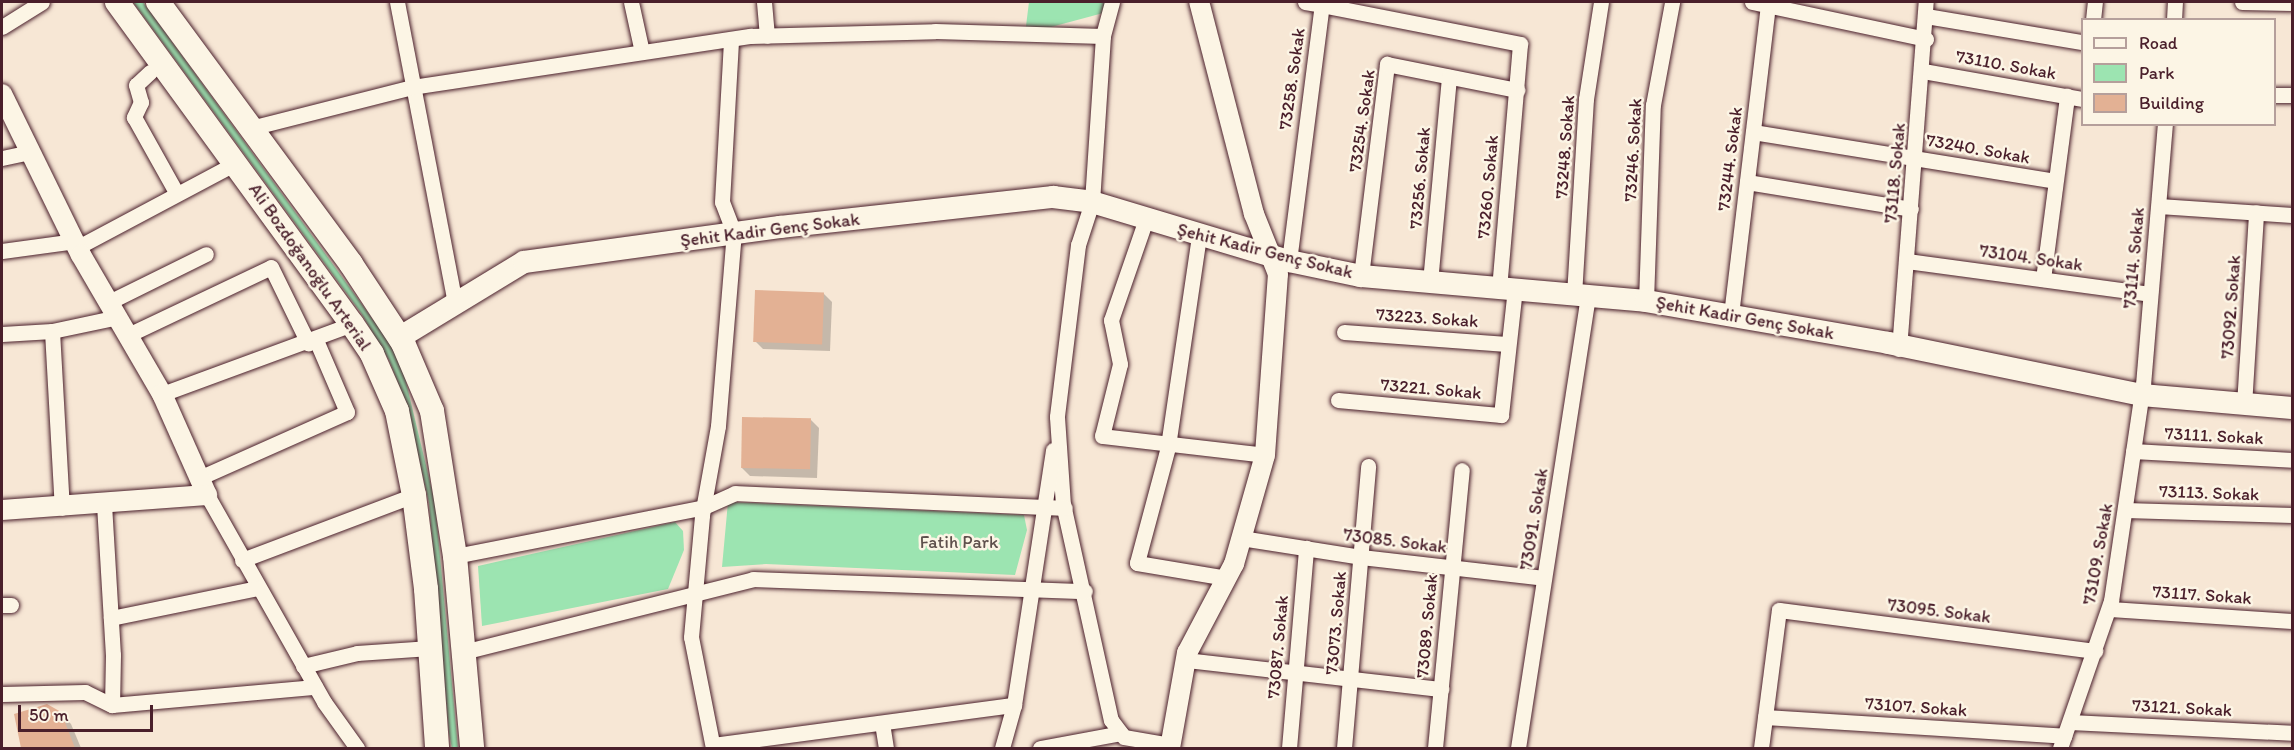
<!DOCTYPE html>
<meta charset="utf-8">
<style>
body{margin:0}
#map{position:relative;width:2294px;height:750px;overflow:hidden;background:#f7e7d5;font-family:Itim,sans-serif}
div>[style]{position:absolute}
.green>*{inset:0;background:#9ce4b1}
.shadow>*{inset:0;background:#0003}
.building>*{inset:0;background:#e3b194;transform-origin:0 0}
.roads{filter:drop-shadow(0 0 2px #4a1f2b) drop-shadow(0 0 2px #4a1f2b)}
.minor>*{height:15px;margin:-7.5px;padding:0 7.5px;transform-origin:7.5px;border-radius:7.5px;background:#fcf5e5}
.tertiary>*{height:20px;margin:-10px;padding:0 10px;transform-origin:10px;border-radius:10px;background:#fcf5e5}
.secondary>*{height:22px;margin:-11px;padding:0 11px;transform-origin:11px;border-radius:11px;background:#fcf5e5}
.primary>*{height:24px;margin:-12px;padding:0 12px;transform-origin:12px;border-radius:12px;background:#fcf5e5}
span{translate:-50% -50%;white-space:nowrap;text-align:center;line-height:1.15;-webkit-text-stroke:5px #fcf5e5;paint-order:stroke}
.street-label{font-size:18px;color:#4a1f2b}
.park-label{font-size:18px;color:#5e504c}
.frame{position:absolute;inset:0;border:3px solid #4a1f2b;pointer-events:none}
.legend{position:absolute;left:2081px;top:18px;width:195px;height:108px;box-sizing:border-box;background:#fcf5e5;border:2px solid #b59f9b;margin:0;padding:8px 10px;list-style:none;font-size:18px;color:#4a1f2b}
.legend li{display:flex;align-items:center;gap:12px;height:30px}
.legend b{width:30px;border:2px solid #b59f9b}
.scale{position:absolute;left:18px;top:705px;width:135px;height:27px;box-sizing:border-box;border:3px solid #4a1f2b;border-top:0;padding-left:8px;font-size:18px;line-height:21px;white-space:nowrap;color:#4a1f2b;-webkit-text-stroke:4px #fcf5e5;paint-order:stroke}
</style>
<div id="map">
<div class="green">
<div style="clip-path:polygon(133px 2px,143px 2px,400px 357px,435px 503px,458px 748px,452px 748px,449px 734px,429px 503px,406px 403px,389px 360px,361px 313px)"></div>
<div style="clip-path:polygon(1029px 2px,1111px 2px,1107px 12px,1025px 34px)"></div>
<div style="clip-path:polygon(728px 502px,1024px 515px,1027px 530px,1015px 575px,766px 564px,722px 567px)"></div>
<div style="clip-path:polygon(675px 522px,683px 531px,684px 550px,668px 589px,482px 626px,478px 566px)"></div>
</div>
<div class="shadow">
<div style="clip-path:polygon(823px 293px,832px 302px,830px 351px,763px 349px,755px 341px)"></div>
<div style="clip-path:polygon(811px 420px,819px 428px,817px 478px,750px 476px,742px 468px)"></div>
<div style="clip-path:polygon(60px 713px,71px 724px,81px 748px,23px 748px,16px 715px)"></div>
</div>
<div class="building">
<div style="left:755px;top:290px;width:69px;height:52px;rotate:2deg"></div>
<div style="left:742px;top:417px;width:69px;height:51px;rotate:1deg"></div>
<div style="clip-path:polygon(47px 704px,61px 712px,75px 748px,21px 748px,14px 714px)"></div>
</div>
<div class="roads">
<div class="minor">
<div style="left:397px;top:2px;width:308px;rotate:79.1deg"></div>
<div style="left:631px;top:2px;width:51px;rotate:77.6deg"></div>
<div style="left:764px;top:2px;width:34px;rotate:85deg"></div>
<div style="left:1112px;top:2px;width:35px;rotate:105deg"></div>
<div style="left:1103px;top:36px;width:166px;rotate:93.8deg"></div>
<div style="left:1092px;top:202px;width:45px;rotate:108deg"></div>
<div style="left:1078px;top:245px;width:173px;rotate:97deg"></div>
<div style="left:1057px;top:417px;width:87px;rotate:86.1deg"></div>
<div style="left:1063px;top:504px;width:221px;rotate:77.5deg"></div>
<div style="left:1111px;top:720px;width:21px;rotate:53deg"></div>
<div style="left:1124px;top:737px;width:48px;rotate:9.7deg"></div>
<div style="left:1305px;top:2px;width:17px;rotate:10deg"></div>
<div style="left:1752px;top:2px;width:178px;rotate:12deg"></div>
<div style="left:2242px;top:2px;width:50px;rotate:1.1deg"></div>
<div style="left:1926px;top:16px;width:158px;rotate:9.5deg"></div>
<div style="left:2093px;top:20px;width:18px;rotate:-84deg"></div>
<div style="left:2174px;top:20px;width:18px;rotate:-87deg"></div>
<div style="left:2px;top:27px;width:47px;rotate:-32deg"></div>
<div style="left:1923px;top:71px;width:161px;rotate:10deg"></div>
<div style="left:150px;top:72px;width:19px;rotate:137deg"></div>
<div style="left:136px;top:85px;width:18px;rotate:74deg"></div>
<div style="left:141px;top:102px;width:17px;rotate:115deg"></div>
<div style="left:134px;top:117px;width:86px;rotate:60.8deg"></div>
<div style="left:2274px;top:95px;width:18px"></div>
<div style="left:251px;top:128px;width:166px;rotate:-14.3deg"></div>
<div style="left:412px;top:87px;width:342px;rotate:-8.6deg"></div>
<div style="left:750px;top:36px;width:185px;rotate:-1.5deg"></div>
<div style="left:935px;top:31px;width:168px;rotate:1.7deg"></div>
<div style="left:1753px;top:132px;width:306px;rotate:9.2deg"></div>
<div style="left:2px;top:158px;width:30px;rotate:-12deg"></div>
<div style="left:1747px;top:182px;width:166px;rotate:9.3deg"></div>
<div style="left:2159px;top:206px;width:133px;rotate:3.9deg"></div>
<div style="left:1146px;top:219px;width:107px;rotate:109.1deg"></div>
<div style="left:1111px;top:320px;width:45px;rotate:78.4deg"></div>
<div style="left:1120px;top:364px;width:74px;rotate:104deg"></div>
<div style="left:1102px;top:436px;width:164px;rotate:6.6deg"></div>
<div style="left:1199px;top:236px;width:213px;rotate:98.4deg"></div>
<div style="left:1168px;top:447px;width:120px;rotate:105deg"></div>
<div style="left:1137px;top:563px;width:91px;rotate:9.5deg"></div>
<div style="left:78px;top:247px;width:179px;rotate:-28deg"></div>
<div style="left:2px;top:251px;width:74px;rotate:-7.8deg"></div>
<div style="left:1289px;top:261px;width:258px;rotate:-82.7deg"></div>
<div style="left:1322px;top:5px;width:202px;rotate:11.1deg"></div>
<div style="left:1520px;top:44px;width:245px;rotate:94.9deg"></div>
<div style="left:1907px;top:261px;width:245px;rotate:7.7deg"></div>
<div style="left:1361px;top:276px;width:214px;rotate:-83deg"></div>
<div style="left:1387px;top:64px;width:133px;rotate:11.3deg"></div>
<div style="left:2043px;top:279px;width:185px;rotate:-82.5deg"></div>
<div style="left:1430px;top:282px;width:206px;rotate:-84.7deg"></div>
<div style="left:1574px;top:295px;width:196px;rotate:-86.5deg"></div>
<div style="left:1586px;top:99px;width:98px;rotate:-81.2deg"></div>
<div style="left:1646px;top:301px;width:196px;rotate:-88deg"></div>
<div style="left:1653px;top:105px;width:105px;rotate:-79.5deg"></div>
<div style="left:109px;top:302px;width:108px;rotate:-26.3deg"></div>
<div style="left:1731px;top:315px;width:311px;rotate:-83.2deg"></div>
<div style="left:52px;top:331px;width:177px;rotate:86.8deg"></div>
<div style="left:1344px;top:332px;width:163px;rotate:4.2deg"></div>
<div style="left:2px;top:334px;width:50px;rotate:-3.4deg"></div>
<div style="left:52px;top:331px;width:67px;rotate:-12deg"></div>
<div style="left:128px;top:335px;width:158px;rotate:-25.4deg"></div>
<div style="left:271px;top:267px;width:85px;rotate:64deg"></div>
<div style="left:1899px;top:349px;width:348px;rotate:-85.6deg"></div>
<div style="left:162px;top:394px;width:202px;rotate:-20.2deg"></div>
<div style="left:1338px;top:400px;width:164px;rotate:5.3deg"></div>
<div style="left:1501px;top:415px;width:127px;rotate:-83.7deg"></div>
<div style="left:2244px;top:405px;width:193px;rotate:-86.4deg"></div>
<div style="left:2133px;top:451px;width:159px;rotate:3.2deg"></div>
<div style="left:199px;top:478px;width:162px;rotate:-24deg"></div>
<div style="left:347px;top:412px;width:78px;rotate:-113.3deg"></div>
<div style="left:207px;top:495px;width:238px;rotate:60.5deg"></div>
<div style="left:324px;top:702px;width:57px;rotate:54.3deg"></div>
<div style="left:104px;top:504px;width:151px;rotate:86.6deg"></div>
<div style="left:113px;top:655px;width:50px;rotate:91.1deg"></div>
<div style="left:2125px;top:510px;width:167px;rotate:1.7deg"></div>
<div style="left:1241px;top:538px;width:121px;rotate:9deg"></div>
<div style="left:1361px;top:557px;width:184px;rotate:6.5deg"></div>
<div style="left:455px;top:556px;width:254px;rotate:-11.1deg"></div>
<div style="left:704px;top:507px;width:34px;rotate:-24deg"></div>
<div style="left:735px;top:493px;width:330px;rotate:2.6deg"></div>
<div style="left:242px;top:560px;width:184px;rotate:-20.7deg"></div>
<div style="left:2px;top:605px;width:9px"></div>
<div style="left:2110px;top:609px;width:182px;rotate:3.8deg"></div>
<div style="left:111px;top:618px;width:149px;rotate:-11.6deg"></div>
<div style="left:463px;top:652px;width:299px;rotate:-14.1deg"></div>
<div style="left:753px;top:579px;width:332px;rotate:2.1deg"></div>
<div style="left:1186px;top:660px;width:257px;rotate:6.5deg"></div>
<div style="left:303px;top:666px;width:56px;rotate:-13.5deg"></div>
<div style="left:357px;top:653px;width:73px;rotate:-3.9deg"></div>
<div style="left:2px;top:694px;width:83px;rotate:-1.4deg"></div>
<div style="left:85px;top:692px;width:30px;rotate:26deg"></div>
<div style="left:112px;top:705px;width:204px;rotate:-5.1deg"></div>
<div style="left:1765px;top:717px;width:300px;rotate:3.6deg"></div>
<div style="left:2070px;top:722px;width:222px;rotate:2.8deg"></div>
<div style="left:882px;top:723px;width:25px;rotate:81deg"></div>
<div style="left:713px;top:745px;width:304px;rotate:-7.6deg"></div>
<div style="left:713px;top:748px;width:113px;rotate:-101.2deg"></div>
<div style="left:691px;top:637px;width:122px;rotate:-84.8deg"></div>
<div style="left:702px;top:515px;width:90px;rotate:-79.8deg"></div>
<div style="left:718px;top:426px;width:194px;rotate:-85.3deg"></div>
<div style="left:734px;top:233px;width:33px;rotate:-111deg"></div>
<div style="left:722px;top:202px;width:163px;rotate:-86.8deg"></div>
<div style="left:1002px;top:748px;width:45px;rotate:-74.4deg"></div>
<div style="left:1014px;top:705px;width:258px;rotate:-81.3deg"></div>
<div style="left:1040px;top:748px;width:82px;rotate:-10.5deg"></div>
<div style="left:1289px;top:748px;width:201px;rotate:-85.1deg"></div>
<div style="left:1344px;top:748px;width:283px;rotate:-85.1deg"></div>
<div style="left:1435px;top:748px;width:279px;rotate:-84.5deg"></div>
<div style="left:1518px;top:748px;width:456px;rotate:-81.2deg"></div>
<div style="left:1761px;top:748px;width:139px;rotate:-82.6deg"></div>
<div style="left:1779px;top:610px;width:319px;rotate:7.4deg"></div>
<div style="left:2060px;top:748px;width:156px;rotate:-70.9deg"></div>
<div style="left:2111px;top:601px;width:218px;rotate:-81.6deg"></div>
<div style="left:2143px;top:385px;width:262px;rotate:-85.2deg"></div>
</div>
<div class="tertiary">
<div style="left:2px;top:94px;width:179px;rotate:63.9deg"></div>
<div style="left:81px;top:255px;width:161px;rotate:59.8deg"></div>
<div style="left:162px;top:394px;width:111px;rotate:66deg"></div>
<div style="left:207px;top:495px;width:206px;rotate:175.8deg"></div>
<div style="left:1170px;top:748px;width:97px;rotate:-79.9deg"></div>
<div style="left:1187px;top:653px;width:101px;rotate:-62.2deg"></div>
<div style="left:1234px;top:564px;width:113px;rotate:-74.1deg"></div>
<div style="left:1265px;top:455px;width:181px;rotate:-85.9deg"></div>
<div style="left:1278px;top:274px;width:65px;rotate:-111.8deg"></div>
<div style="left:1254px;top:214px;width:219px;rotate:-104.5deg"></div>
</div>
<div class="secondary">
<div style="left:399px;top:338px;width:146px;rotate:-31.3deg"></div>
<div style="left:524px;top:262px;width:258px;rotate:-7.8deg"></div>
<div style="left:780px;top:227px;width:275px;rotate:-6.3deg"></div>
<div style="left:1053px;top:197px;width:39px;rotate:7deg"></div>
<div style="left:1092px;top:202px;width:206px;rotate:16.7deg"></div>
<div style="left:1289px;top:261px;width:74px;rotate:11.8deg"></div>
<div style="left:1361px;top:276px;width:286px;rotate:5deg"></div>
<div style="left:1646px;top:301px;width:246px;rotate:9.8deg"></div>
<div style="left:1888px;top:343px;width:258px;rotate:11.6deg"></div>
<div style="left:2141px;top:395px;width:152px;rotate:4.9deg"></div>
</div>
<div class="primary">
<div style="left:117px;top:2px;width:399px;rotate:53.9deg"></div>
<div style="left:352px;top:324px;width:36px;rotate:56deg"></div>
<div style="left:372px;top:354px;width:62px;rotate:66.3deg"></div>
<div style="left:397px;top:411px;width:86px;rotate:78.6deg"></div>
<div style="left:414px;top:495px;width:95px;rotate:82.7deg"></div>
<div style="left:426px;top:589px;width:159px;rotate:86deg"></div>
<div style="left:158px;top:2px;width:325px;rotate:53.6deg"></div>
<div style="left:351px;top:264px;width:95px;rotate:56.6deg"></div>
<div style="left:403px;top:343px;width:74px;rotate:66.9deg"></div>
<div style="left:432px;top:411px;width:147px;rotate:81deg"></div>
<div style="left:455px;top:556px;width:193px;rotate:84.9deg"></div>
</div>
</div>
<div class="street-label">
<span style="left:2006px;top:65px;rotate:10deg">73110. Sokak</span>
<span style="left:1292px;top:79px;rotate:-82deg">73258. Sokak</span>
<span style="left:1362px;top:121px;rotate:-82deg">73254. Sokak</span>
<span style="left:1565px;top:147px;rotate:-86deg">73248. Sokak</span>
<span style="left:1978px;top:149px;rotate:10deg">73240. Sokak</span>
<span style="left:1633px;top:150px;rotate:-87deg">73246. Sokak</span>
<span style="left:1730px;top:159px;rotate:-83deg">73244. Sokak</span>
<span style="left:1895px;top:173px;rotate:-85deg">73118. Sokak</span>
<span style="left:1420px;top:178px;rotate:-85deg">73256. Sokak</span>
<span style="left:1488px;top:187px;rotate:-85deg">73260. Sokak</span>
<span style="left:770px;top:230px;rotate:-7deg">Şehit Kadir Genç Sokak</span>
<span style="left:1265px;top:251px;rotate:14deg">Şehit Kadir Genç Sokak</span>
<span style="left:2031px;top:258px;rotate:8deg">73104. Sokak</span>
<span style="left:2134px;top:258px;rotate:-85deg">73114. Sokak</span>
<span style="left:310px;top:267px;rotate:55deg">Ali Bozdoğanoğlu Arterial</span>
<span style="left:2231px;top:307px;rotate:-86deg">73092. Sokak</span>
<span style="left:1427px;top:318px;rotate:4deg">73223. Sokak</span>
<span style="left:1745px;top:318px;rotate:10deg">Şehit Kadir Genç Sokak</span>
<span style="left:1431px;top:389px;rotate:5deg">73221. Sokak</span>
<span style="left:2214px;top:436px;rotate:3deg">73111. Sokak</span>
<span style="left:2209px;top:493px;rotate:2deg">73113. Sokak</span>
<span style="left:1534px;top:519px;rotate:-81deg">73091. Sokak</span>
<span style="left:1395px;top:541px;rotate:7deg">73085. Sokak</span>
<span style="left:2098px;top:554px;rotate:-80deg">73109. Sokak</span>
<span style="left:2202px;top:595px;rotate:4deg">73117. Sokak</span>
<span style="left:1939px;top:611px;rotate:7deg">73095. Sokak</span>
<span style="left:1336px;top:623px;rotate:-85deg">73073. Sokak</span>
<span style="left:1427px;top:626px;rotate:-85deg">73089. Sokak</span>
<span style="left:1278px;top:647px;rotate:-85deg">73087. Sokak</span>
<span style="left:1916px;top:707px;rotate:4deg">73107. Sokak</span>
<span style="left:2182px;top:708px;rotate:3deg">73121. Sokak</span>
</div>
<div class="park-label">
<span style="left:959px;top:542px">Fatih Park</span>
</div>
<div class="frame"></div>
<ul class="legend">
<li><b style="height:8px;background:#fcf5e5"></b>Road</li>
<li><b style="height:16px;background:#9ce4b1"></b>Park</li>
<li><b style="height:16px;background:#e3b194"></b>Building</li>
</ul>
<div class="scale">50 m</div>
</div>
